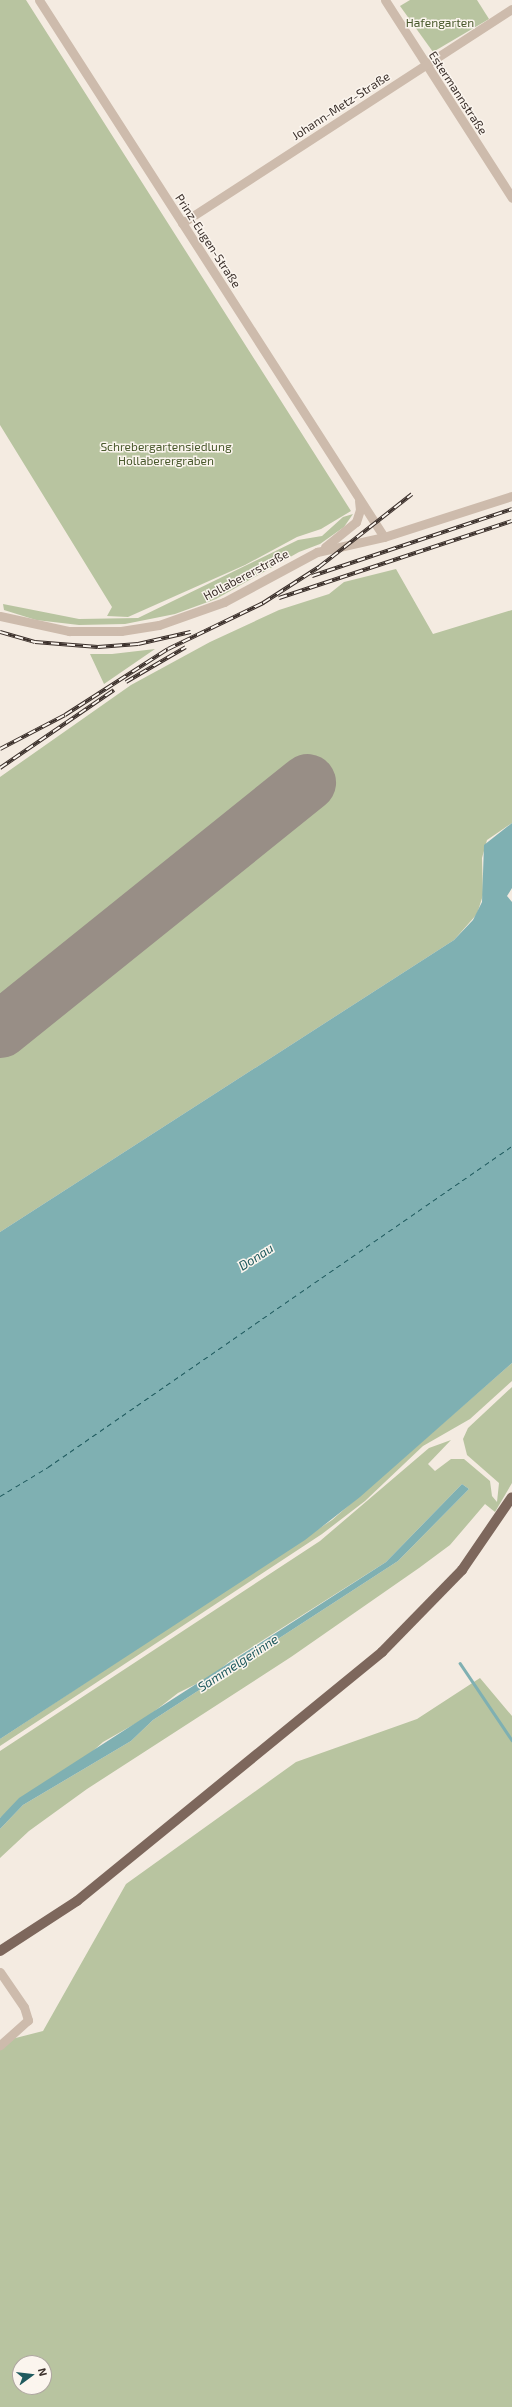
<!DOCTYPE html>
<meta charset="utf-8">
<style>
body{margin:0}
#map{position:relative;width:512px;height:2407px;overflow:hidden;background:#f4ebe1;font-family:"Exo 2",sans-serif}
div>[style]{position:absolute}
.green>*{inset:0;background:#b8c4a0}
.water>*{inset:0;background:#7fb0b2}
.stream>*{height:2.5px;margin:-1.25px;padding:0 1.25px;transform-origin:1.25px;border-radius:1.25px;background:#7fb0b2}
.ferry>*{height:1px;margin-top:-0.5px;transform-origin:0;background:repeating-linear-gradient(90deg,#1f5a5e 0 5px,transparent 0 9px)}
.runway>*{height:57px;margin:-28.5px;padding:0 28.5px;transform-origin:28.5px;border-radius:28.5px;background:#988e86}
.minor>*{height:9px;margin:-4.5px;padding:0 4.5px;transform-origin:4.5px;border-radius:4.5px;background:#cdbbac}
.major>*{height:10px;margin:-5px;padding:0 5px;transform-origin:5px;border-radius:5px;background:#7d675c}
.rail>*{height:4px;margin-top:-2px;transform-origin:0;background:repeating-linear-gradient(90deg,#fbf5ee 0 8px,#3b302b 0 16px);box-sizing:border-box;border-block:1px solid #3b302b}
span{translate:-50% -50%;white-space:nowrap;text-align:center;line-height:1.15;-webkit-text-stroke:3px #fbf5ee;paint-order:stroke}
.park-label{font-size:12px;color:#4a5a2e}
.street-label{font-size:12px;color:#3b302b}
.water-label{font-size:13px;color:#1f5a5e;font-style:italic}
.north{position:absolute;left:12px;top:2355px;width:40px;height:40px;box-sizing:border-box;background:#fbf5ee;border:1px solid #aea6a0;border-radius:50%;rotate:75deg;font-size:11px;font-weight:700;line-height:16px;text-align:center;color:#3b302b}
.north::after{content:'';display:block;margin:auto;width:14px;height:18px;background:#1f5a5e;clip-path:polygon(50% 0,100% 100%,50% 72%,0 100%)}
</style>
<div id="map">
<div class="green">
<div style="clip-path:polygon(0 0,26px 0,351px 511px,321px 529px,297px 537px,245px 565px,128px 617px,107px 616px,112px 607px,0 425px)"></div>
<div style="clip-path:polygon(410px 0,477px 0,489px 19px,433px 52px,400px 6px)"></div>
<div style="clip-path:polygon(353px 514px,344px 527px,320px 544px,299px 552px,216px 599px,175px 614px,125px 624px,79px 625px,36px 620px,4px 610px,3px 604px,79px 619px,138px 618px,298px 540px,322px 536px,343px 517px)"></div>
<div style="clip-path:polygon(396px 569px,433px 634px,512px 610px,512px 823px,487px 840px,482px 858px,483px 895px,477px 914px,454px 940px,0 1232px,0 777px,131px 685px,210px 642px,279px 610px,329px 594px,344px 582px)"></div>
<div style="clip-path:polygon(155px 649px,104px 684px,90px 654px,112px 654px)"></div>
<div style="clip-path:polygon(512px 1363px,512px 1381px,470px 1419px,423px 1446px,365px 1501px,322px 1534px,0 1746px,0 1739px,332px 1520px)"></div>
<div style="clip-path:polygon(512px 1387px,512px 1483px,495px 1512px,485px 1504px,450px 1545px,419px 1568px,291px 1657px,87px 1789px,29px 1831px,0 1858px,0 1829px,23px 1805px,131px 1741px,153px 1720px,398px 1561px,469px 1489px,462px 1484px,386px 1562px,230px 1661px,212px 1676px,178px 1693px,147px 1717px,103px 1742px,83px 1760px,39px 1787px,0 1818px,0 1751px,320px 1541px,429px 1448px,451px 1440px,428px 1464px,435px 1471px,451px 1459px,464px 1459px,490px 1481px,492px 1496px,497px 1502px,499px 1483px,467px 1455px,463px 1439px,468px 1428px)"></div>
<div style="clip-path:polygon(evenodd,480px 1678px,512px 1716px,512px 2407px,0 2407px,0 2042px,43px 2031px,126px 1884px,296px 1762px,417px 1719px,480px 1678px,20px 2363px,44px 2363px,44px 2387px,20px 2387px,20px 2363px)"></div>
</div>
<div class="water">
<div style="clip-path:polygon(512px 823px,512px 888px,507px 896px,512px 902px,512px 1363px,360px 1497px,305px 1540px,0 1739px,0 1232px,454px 940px,473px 920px,482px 902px,484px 845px)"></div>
<div style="clip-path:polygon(462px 1484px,469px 1489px,398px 1561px,153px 1720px,131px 1741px,23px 1805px,0 1829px,0 1818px,19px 1798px,386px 1562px)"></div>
</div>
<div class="stream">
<div style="left:460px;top:1663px;width:93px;rotate:56deg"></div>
</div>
<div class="ferry">
<div style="left:0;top:1496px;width:56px;rotate:-31.1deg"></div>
<div style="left:48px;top:1467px;width:564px;rotate:-34.68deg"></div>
</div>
<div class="runway">
<div style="left:0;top:1029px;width:394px;rotate:-38.8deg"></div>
</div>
<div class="minor">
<div style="left:39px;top:0;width:638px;rotate:57.28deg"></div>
<div style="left:385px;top:0;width:235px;rotate:57.3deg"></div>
<div style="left:182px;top:223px;width:393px;rotate:-33deg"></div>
<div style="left:325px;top:547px;width:40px;rotate:-39deg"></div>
<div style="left:356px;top:522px;width:13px;rotate:-72deg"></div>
<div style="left:360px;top:510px;width:9px;rotate:-96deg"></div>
<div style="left:0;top:616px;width:71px;rotate:12.3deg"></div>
<div style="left:69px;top:631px;width:52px"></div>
<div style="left:121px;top:631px;width:38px;rotate:-9deg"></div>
<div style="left:159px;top:625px;width:69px;rotate:-19.5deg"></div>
<div style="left:224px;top:602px;width:106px;rotate:-28.3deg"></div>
<div style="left:317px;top:552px;width:69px;rotate:-12.6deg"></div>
<div style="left:384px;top:537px;width:134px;rotate:-17.8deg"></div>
<div style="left:0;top:1972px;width:42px;rotate:55.6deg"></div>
<div style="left:24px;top:2007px;width:14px;rotate:73deg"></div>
<div style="left:28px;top:2020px;width:38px;rotate:138deg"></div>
</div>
<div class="major">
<div style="left:0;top:1951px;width:92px;rotate:-33deg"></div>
<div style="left:77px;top:1901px;width:394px;rotate:-39.2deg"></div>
<div style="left:382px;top:1652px;width:115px;rotate:-45.7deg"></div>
<div style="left:462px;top:1570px;width:88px;rotate:-55.6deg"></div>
</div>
<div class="rail">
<div style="left:312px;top:576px;width:211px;rotate:-18.5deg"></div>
<div style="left:279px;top:598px;width:245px;rotate:-18.3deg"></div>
<div style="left:0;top:632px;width:36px;rotate:16deg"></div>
<div style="left:35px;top:642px;width:63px;rotate:4.5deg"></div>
<div style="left:98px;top:647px;width:40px;rotate:-4.3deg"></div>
<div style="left:138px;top:644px;width:54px;rotate:-12.8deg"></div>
<div style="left:126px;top:682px;width:69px;rotate:-30.3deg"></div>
<div style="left:0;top:749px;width:73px;rotate:-27.6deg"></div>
<div style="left:65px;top:715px;width:122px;rotate:-32.7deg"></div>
<div style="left:168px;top:649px;width:106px;rotate:-25.8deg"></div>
<div style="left:263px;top:603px;width:67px;rotate:-32.7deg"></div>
<div style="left:319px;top:567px;width:118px;rotate:-38.1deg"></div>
<div style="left:0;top:768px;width:138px;rotate:-34.4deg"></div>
</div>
<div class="park-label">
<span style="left:440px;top:23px">Hafengarten</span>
<span style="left:166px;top:454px">Schrebergartensiedlung<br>Hollaberergraben</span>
</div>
<div class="street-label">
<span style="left:458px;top:93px;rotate:57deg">Estermannstraße</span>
<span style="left:341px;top:106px;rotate:-33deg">Johann-Metz-Straße</span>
<span style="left:208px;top:241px;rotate:57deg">Prinz-Eugen-Straße</span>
<span style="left:246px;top:575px;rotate:-28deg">Hollabererstraße</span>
</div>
<div class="water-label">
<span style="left:256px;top:1257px;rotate:-32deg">Donau</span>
<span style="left:238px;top:1663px;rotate:-33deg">Sammelgerinne</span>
</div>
<div class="north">N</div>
</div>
